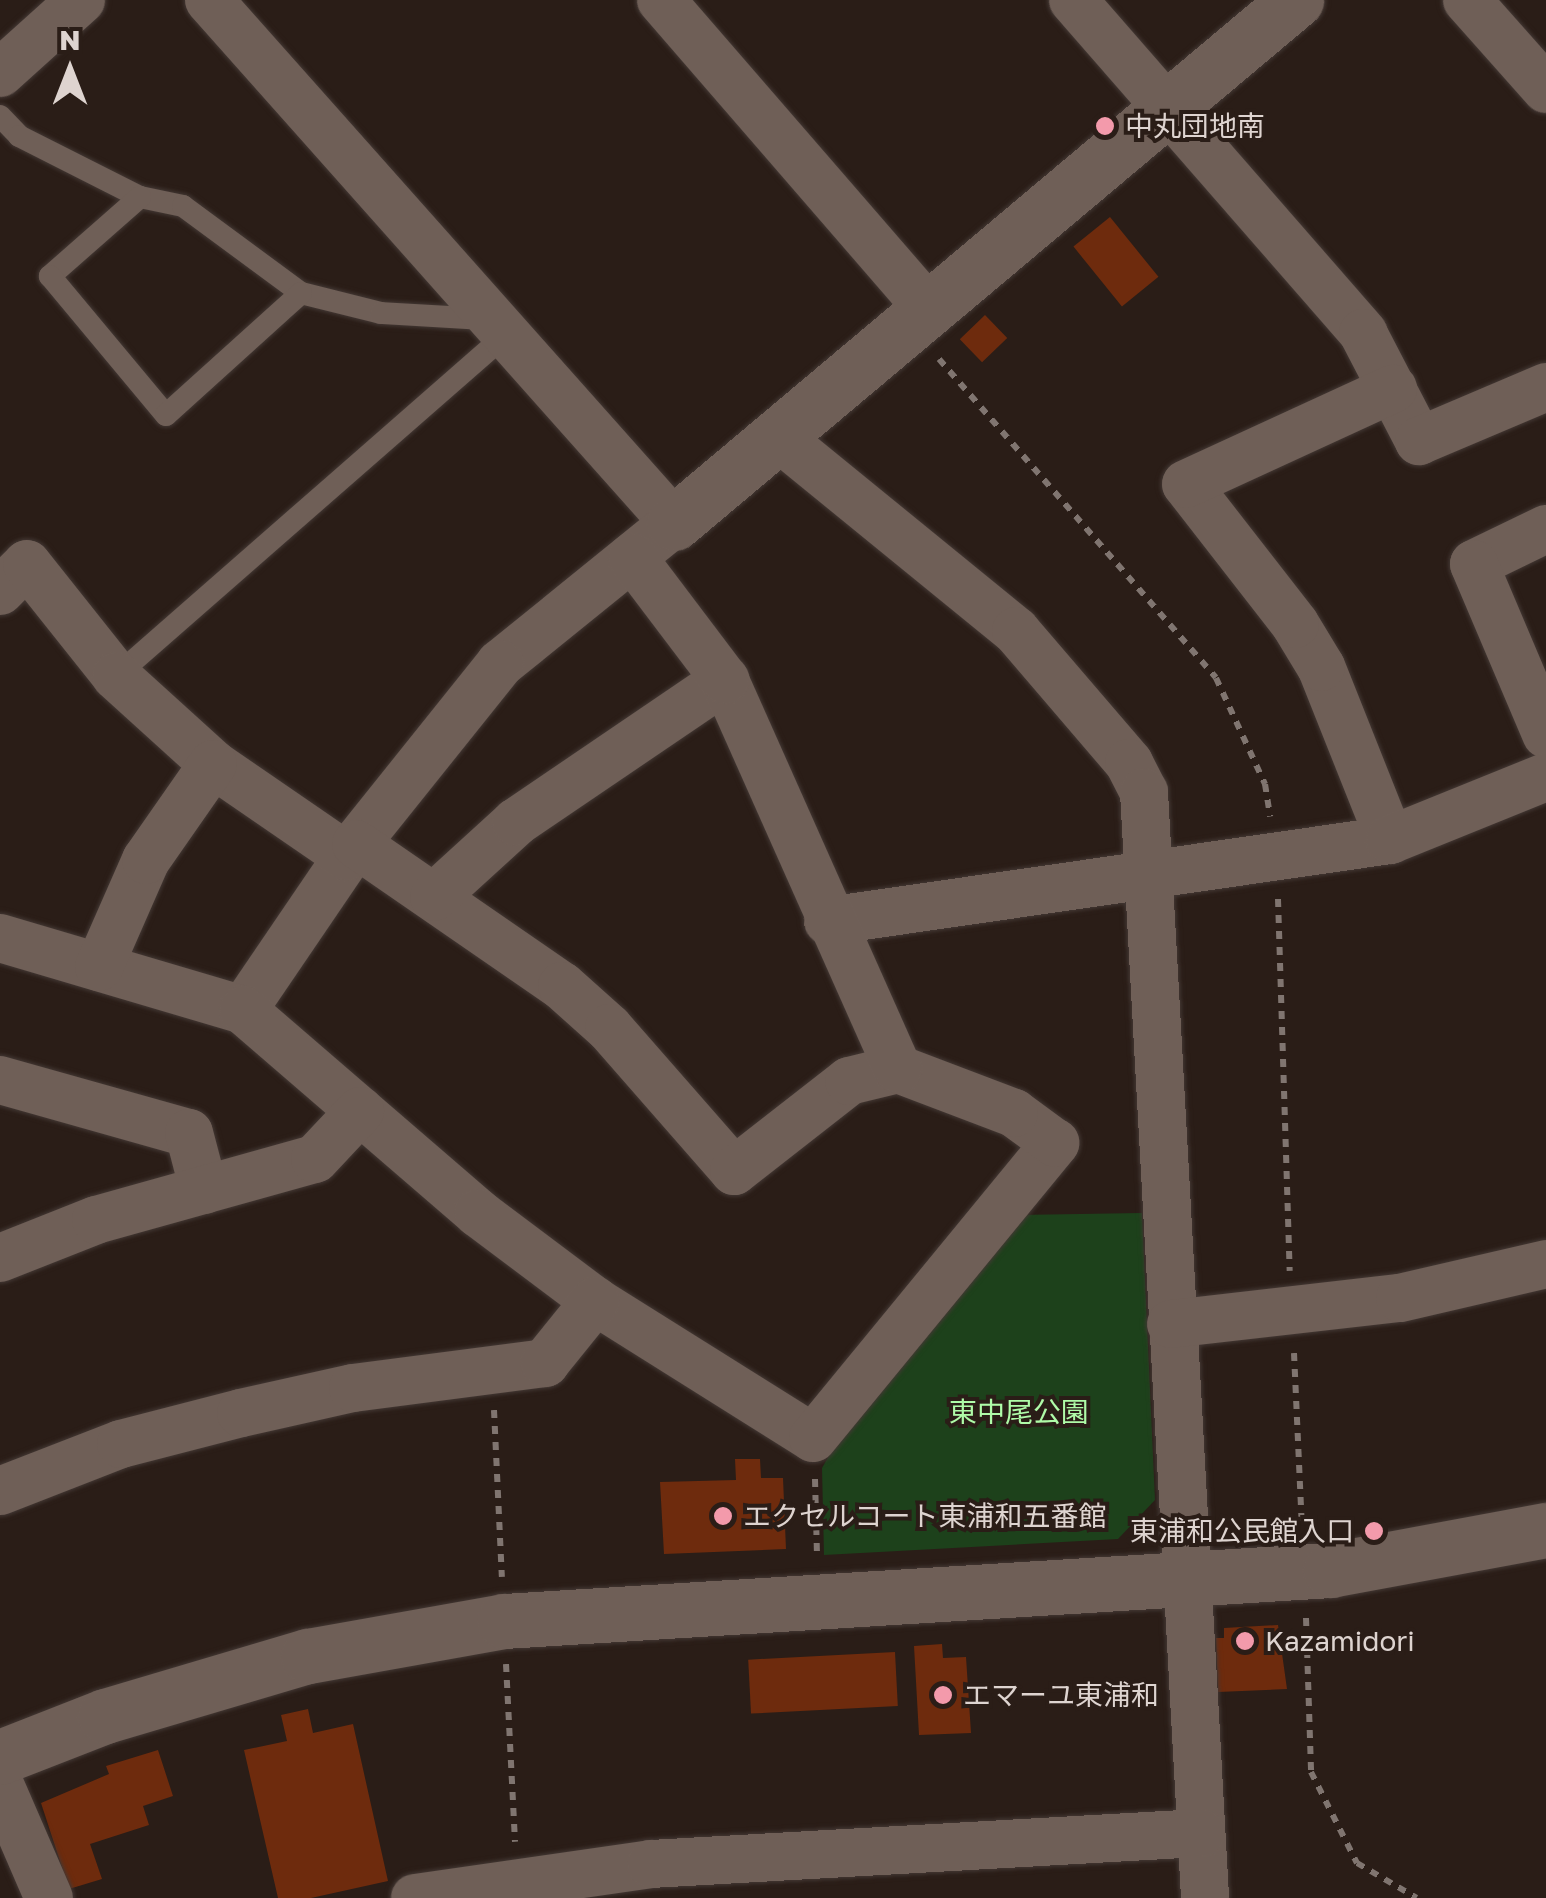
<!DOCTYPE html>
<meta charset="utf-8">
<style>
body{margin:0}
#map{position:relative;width:1546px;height:1898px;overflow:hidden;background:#2a1d17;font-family:"Golos Text","Noto Sans JP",sans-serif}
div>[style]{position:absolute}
.green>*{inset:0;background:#1d411b}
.building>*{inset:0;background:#6e2b0d;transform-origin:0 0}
.path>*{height:6px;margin-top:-3px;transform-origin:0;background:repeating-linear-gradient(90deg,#807570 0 8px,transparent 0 16px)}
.roads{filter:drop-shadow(0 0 2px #433834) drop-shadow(0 0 2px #433834)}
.service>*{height:22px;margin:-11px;padding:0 11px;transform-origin:11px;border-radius:11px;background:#6f5f57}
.minor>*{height:48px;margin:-24px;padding:0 24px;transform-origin:24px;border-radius:24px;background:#6f5f57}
.tertiary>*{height:55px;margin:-27.5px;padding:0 27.5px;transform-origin:27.5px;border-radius:27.5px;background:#6f5f57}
.dots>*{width:28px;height:28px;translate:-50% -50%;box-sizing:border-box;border:5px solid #2a1d17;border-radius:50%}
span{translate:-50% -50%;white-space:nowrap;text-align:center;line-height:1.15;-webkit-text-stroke:8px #2a1d17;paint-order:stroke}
.poi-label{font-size:28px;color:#ded4d0}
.left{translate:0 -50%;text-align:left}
.right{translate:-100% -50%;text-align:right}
.park-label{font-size:28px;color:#affba8}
.north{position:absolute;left:20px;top:20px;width:100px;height:100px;-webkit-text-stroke:8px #2a1d17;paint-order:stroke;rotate:0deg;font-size:28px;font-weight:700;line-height:40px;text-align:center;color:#ded4d0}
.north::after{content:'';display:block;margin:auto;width:35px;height:45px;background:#ded4d0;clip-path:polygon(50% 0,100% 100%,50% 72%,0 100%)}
</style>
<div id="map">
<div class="green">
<div style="clip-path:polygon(1142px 1213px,1155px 1500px,1118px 1539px,824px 1555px,822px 1468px,858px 1404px,1014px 1215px)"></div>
</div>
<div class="building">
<div style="left:1110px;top:217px;width:77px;height:47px;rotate:51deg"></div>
<div style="left:985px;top:315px;width:32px;height:35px;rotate:46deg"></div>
<div style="clip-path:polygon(735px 1459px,760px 1459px,761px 1478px,783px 1478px,786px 1549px,664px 1554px,660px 1482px,736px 1480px)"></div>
<div style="clip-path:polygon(1278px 1625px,1287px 1689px,1218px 1692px,1216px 1638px,1224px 1638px,1224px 1628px)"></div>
<div style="clip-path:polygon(942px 1644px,943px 1658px,966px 1657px,971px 1733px,919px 1735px,914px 1646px)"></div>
<div style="left:895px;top:1652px;width:54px;height:147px;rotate:87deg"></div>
<div style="clip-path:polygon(308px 1709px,313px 1733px,353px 1724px,388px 1881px,311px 1898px,278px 1898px,244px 1750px,287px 1741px,281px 1715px)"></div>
<div style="clip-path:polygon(158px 1750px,173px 1796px,143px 1806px,149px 1825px,90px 1844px,102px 1879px,69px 1889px,41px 1803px,109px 1774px,106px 1766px)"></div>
</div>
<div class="path">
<div style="left:939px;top:359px;width:422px;rotate:49deg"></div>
<div style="left:1216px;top:678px;width:117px;rotate:65.2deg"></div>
<div style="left:1265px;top:784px;width:33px;rotate:81deg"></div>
<div style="left:1278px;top:899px;width:372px;rotate:88.2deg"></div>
<div style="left:1294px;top:1353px;width:173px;rotate:87.4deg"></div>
<div style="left:494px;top:1410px;width:167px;rotate:87.3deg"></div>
<div style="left:815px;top:1479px;width:78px;rotate:88.5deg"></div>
<div style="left:1306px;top:1618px;width:154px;rotate:88.1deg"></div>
<div style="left:1311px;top:1772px;width:102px;rotate:63.2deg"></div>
<div style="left:1357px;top:1863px;width:69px;rotate:30.3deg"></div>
<div style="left:506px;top:1664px;width:178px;rotate:87.1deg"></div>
</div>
<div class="roads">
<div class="service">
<div style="left:0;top:116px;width:28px;rotate:46deg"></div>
<div style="left:19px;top:136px;width:136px;rotate:26.8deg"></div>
<div style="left:140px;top:197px;width:44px;rotate:11.8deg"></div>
<div style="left:183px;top:206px;width:147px;rotate:36.4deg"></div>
<div style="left:301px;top:293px;width:82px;rotate:14deg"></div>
<div style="left:381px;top:313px;width:105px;rotate:3.3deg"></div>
<div style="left:140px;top:197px;width:120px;rotate:138.7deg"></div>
<div style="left:50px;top:276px;width:181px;rotate:50.2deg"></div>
<div style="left:166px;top:415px;width:182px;rotate:-42.1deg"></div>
<div style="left:116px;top:676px;width:521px;rotate:-41.19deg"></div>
</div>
<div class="minor">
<div style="left:209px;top:0;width:700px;rotate:48.36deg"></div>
<div style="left:674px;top:523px;width:224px;rotate:141deg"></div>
<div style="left:500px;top:664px;width:231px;rotate:128.7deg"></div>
<div style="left:356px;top:844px;width:201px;rotate:124.2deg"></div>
<div style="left:661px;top:0;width:408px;rotate:49.1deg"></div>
<div style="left:1073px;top:0;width:442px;rotate:48.9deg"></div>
<div style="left:1363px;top:333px;width:122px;rotate:62.6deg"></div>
<div style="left:1419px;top:441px;width:138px;rotate:-23deg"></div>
<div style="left:1467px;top:0;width:119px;rotate:48.4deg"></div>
<div style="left:0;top:73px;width:109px;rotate:-42deg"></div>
<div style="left:777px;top:436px;width:308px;rotate:39.2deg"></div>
<div style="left:1016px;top:631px;width:174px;rotate:49.4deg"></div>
<div style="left:1129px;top:763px;width:33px;rotate:63deg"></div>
<div style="left:1144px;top:792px;width:1108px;rotate:86.84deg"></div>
<div style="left:1546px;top:529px;width:80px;rotate:154.1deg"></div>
<div style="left:1474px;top:564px;width:185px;rotate:67deg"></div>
<div style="left:0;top:591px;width:38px;rotate:-45deg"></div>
<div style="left:27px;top:564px;width:143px;rotate:51.5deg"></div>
<div style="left:116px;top:676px;width:131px;rotate:42.2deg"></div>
<div style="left:213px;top:764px;width:163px;rotate:34.5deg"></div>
<div style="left:1390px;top:840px;width:186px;rotate:-111.7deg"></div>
<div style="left:1321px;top:667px;width:50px;rotate:-121.2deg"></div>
<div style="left:1295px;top:624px;width:177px;rotate:-127.9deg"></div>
<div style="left:1186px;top:484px;width:228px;rotate:-24.7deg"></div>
<div style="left:356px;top:844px;width:250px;rotate:34.6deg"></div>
<div style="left:562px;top:986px;width:63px;rotate:41.8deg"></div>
<div style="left:609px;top:1028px;width:190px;rotate:48.8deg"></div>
<div style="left:734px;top:1171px;width:146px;rotate:-38deg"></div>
<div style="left:849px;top:1081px;width:50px;rotate:-13.8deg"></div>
<div style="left:434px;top:897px;width:111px;rotate:-42.4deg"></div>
<div style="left:516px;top:822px;width:253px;rotate:-34.2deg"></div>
<div style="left:828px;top:921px;width:568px;rotate:-8.2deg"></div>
<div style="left:1390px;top:840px;width:168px;rotate:-22deg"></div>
<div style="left:0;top:938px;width:253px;rotate:16.5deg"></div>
<div style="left:243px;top:1010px;width:311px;rotate:40.8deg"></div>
<div style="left:478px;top:1213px;width:146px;rotate:36.9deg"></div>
<div style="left:595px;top:1301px;width:257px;rotate:32.1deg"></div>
<div style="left:813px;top:1438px;width:382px;rotate:-50.6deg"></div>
<div style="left:1055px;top:1143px;width:51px;rotate:-143.8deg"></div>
<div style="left:1014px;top:1113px;width:124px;rotate:-159.2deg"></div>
<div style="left:898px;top:1069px;width:426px;rotate:-114deg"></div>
<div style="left:725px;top:680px;width:154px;rotate:-127.1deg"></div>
<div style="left:99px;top:967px;width:117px;rotate:-66.3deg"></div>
<div style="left:146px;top:860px;width:117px;rotate:-55.1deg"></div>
<div style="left:0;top:1080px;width:196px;rotate:15.7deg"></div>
<div style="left:189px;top:1133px;width:59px;rotate:75.3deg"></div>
<div style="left:0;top:1258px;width:103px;rotate:-21.6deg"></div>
<div style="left:96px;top:1220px;width:227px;rotate:-15.6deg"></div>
<div style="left:315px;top:1159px;width:66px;rotate:-46.8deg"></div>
<div style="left:1171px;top:1324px;width:230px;rotate:-6.5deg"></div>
<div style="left:1400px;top:1298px;width:150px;rotate:-13.1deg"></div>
<div style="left:0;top:1491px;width:130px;rotate:-21.2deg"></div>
<div style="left:121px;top:1444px;width:124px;rotate:-14.5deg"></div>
<div style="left:241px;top:1413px;width:115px;rotate:-12.6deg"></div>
<div style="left:353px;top:1388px;width:194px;rotate:-7.4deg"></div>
<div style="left:545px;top:1363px;width:80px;rotate:-51.1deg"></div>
<div style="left:0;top:1785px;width:123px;rotate:66.6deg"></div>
<div style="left:415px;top:1898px;width:238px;rotate:-8.2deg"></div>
<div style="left:651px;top:1864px;width:551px;rotate:-3.23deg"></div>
</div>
<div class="tertiary">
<div style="left:674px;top:523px;width:813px;rotate:-40.06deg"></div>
<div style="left:0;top:1757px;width:113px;rotate:-21.3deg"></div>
<div style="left:105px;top:1716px;width:212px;rotate:-16.5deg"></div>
<div style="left:308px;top:1656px;width:199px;rotate:-10.1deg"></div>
<div style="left:504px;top:1621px;width:828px;rotate:-3.53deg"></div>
<div style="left:1330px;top:1570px;width:220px;rotate:-10.5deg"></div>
</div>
</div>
<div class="dots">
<div style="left:1105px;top:126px;background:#f39aab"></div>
<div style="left:723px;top:1516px;background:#f39aab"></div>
<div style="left:1374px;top:1531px;background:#f39aab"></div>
<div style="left:1245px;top:1641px;background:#f39aab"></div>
<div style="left:943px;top:1695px;background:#f39aab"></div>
</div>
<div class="poi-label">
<span class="left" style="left:1125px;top:126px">中丸団地南</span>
<span class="left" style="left:743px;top:1516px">エクセルコート東浦和五番館</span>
<span class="right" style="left:1354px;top:1531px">東浦和公民館入口</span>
<span class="left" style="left:1265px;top:1641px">Kazamidori</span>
<span class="left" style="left:963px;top:1695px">エマーユ東浦和</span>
</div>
<div class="park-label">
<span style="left:1019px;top:1412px">東中尾公園</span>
</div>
<div class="north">N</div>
</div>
